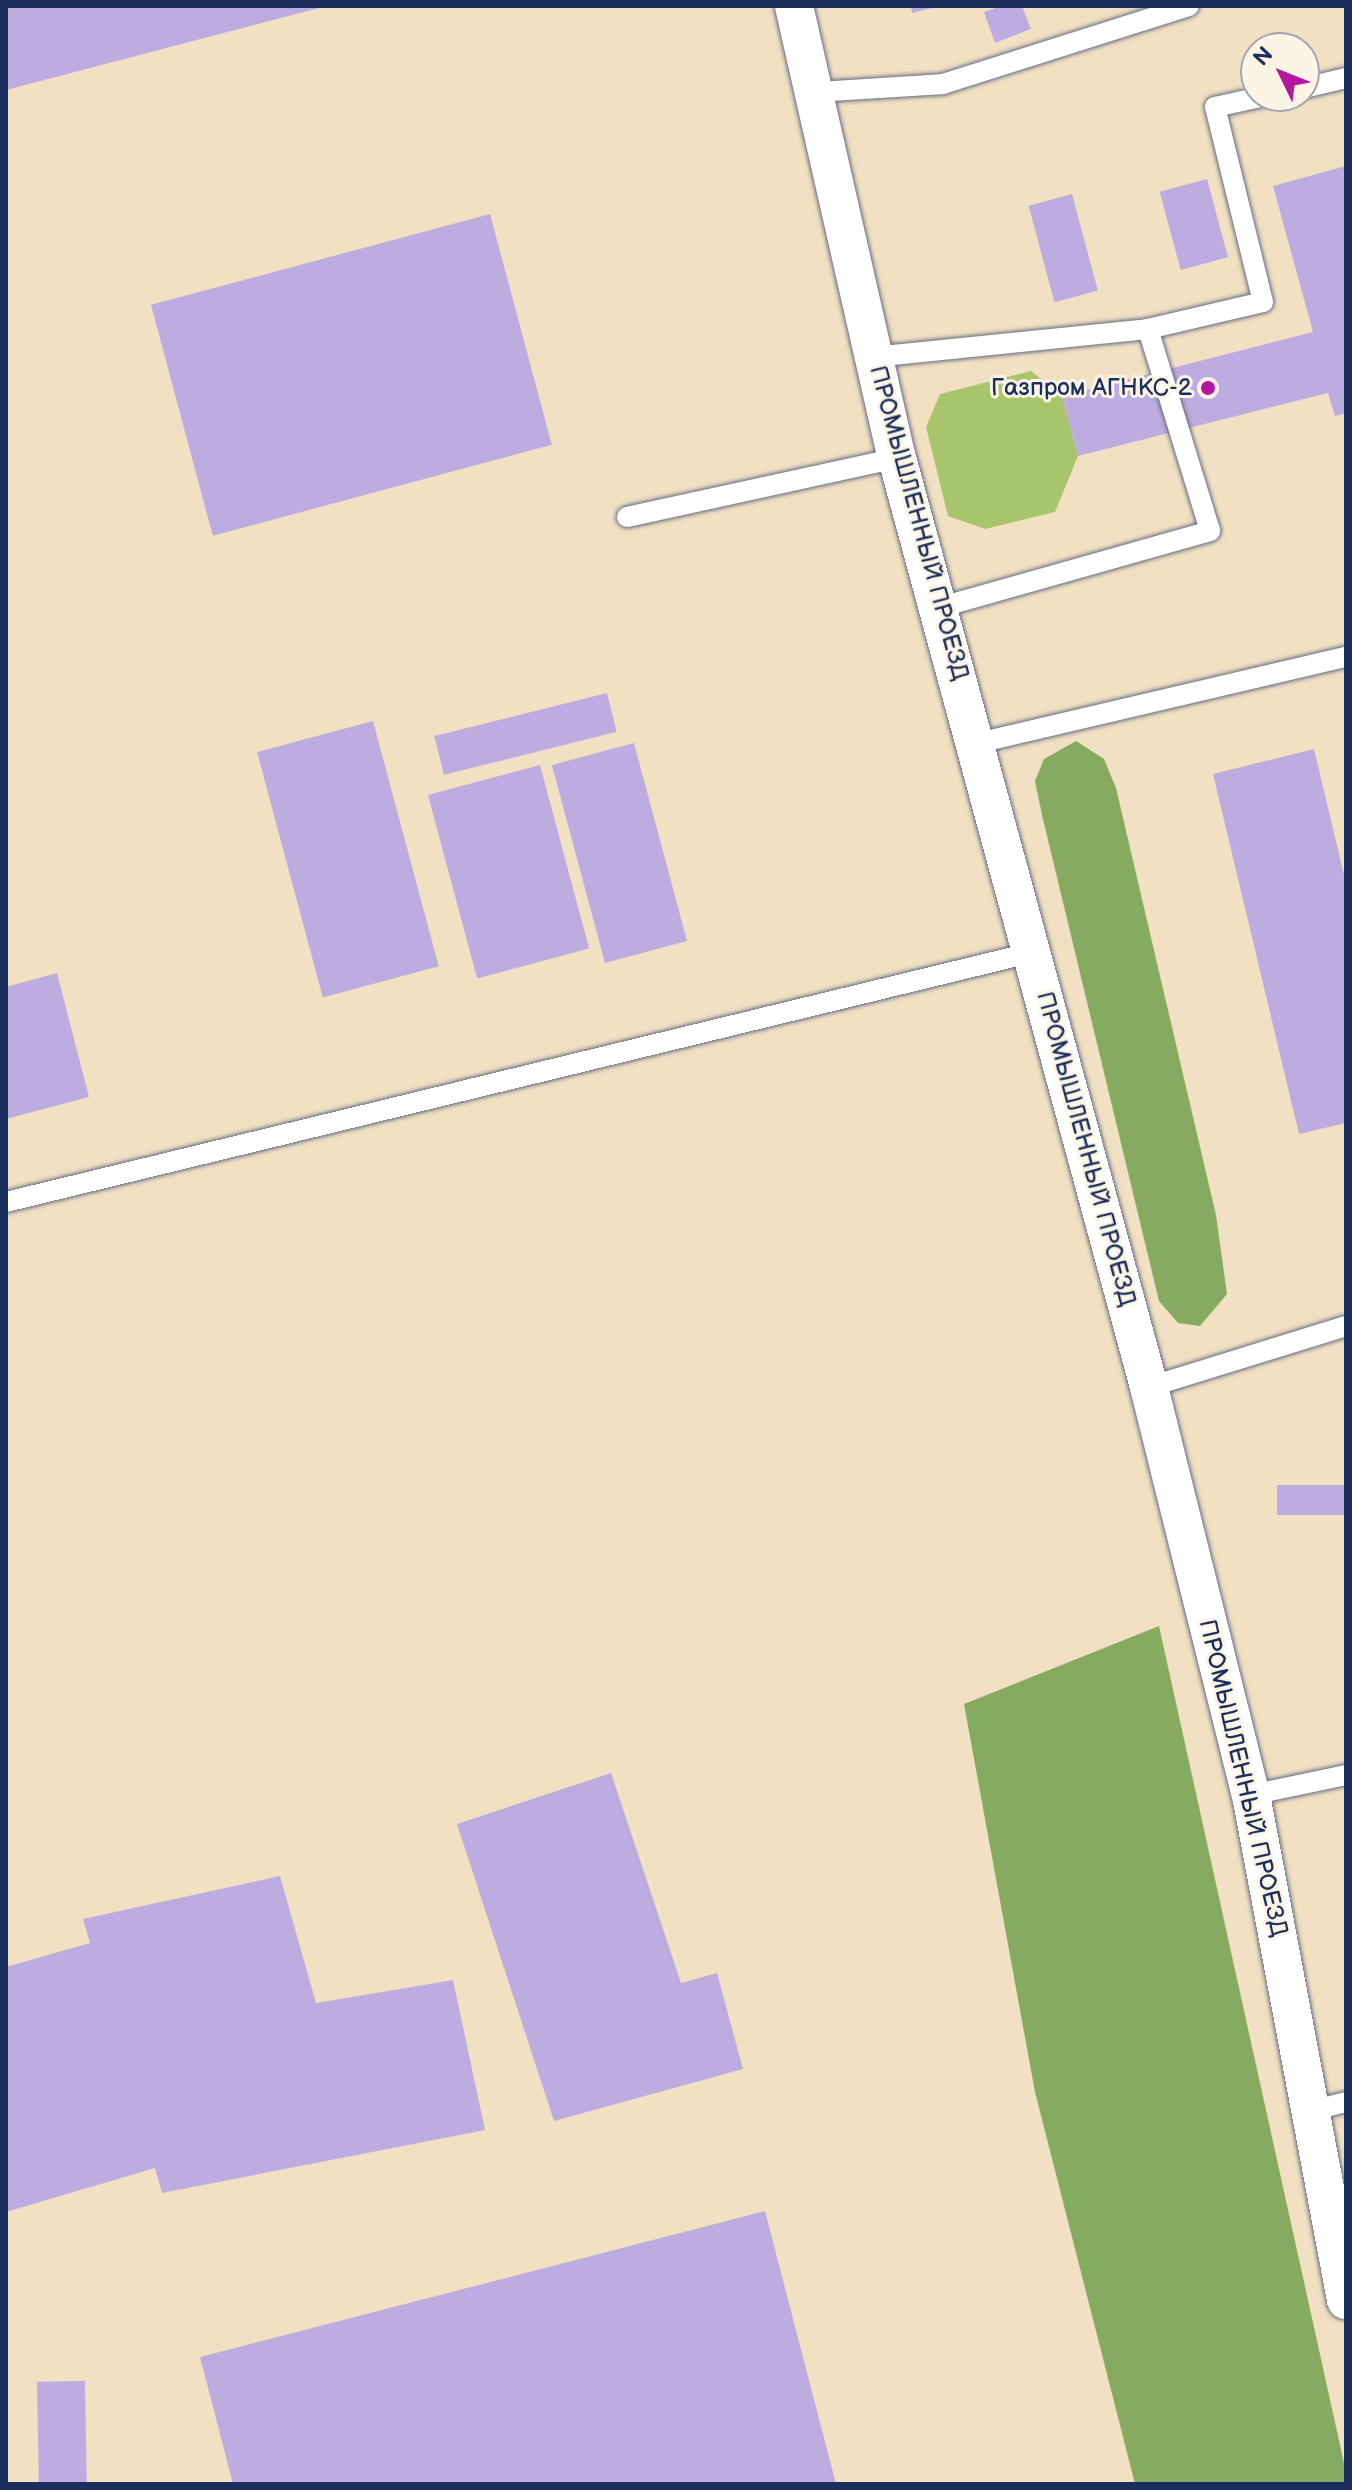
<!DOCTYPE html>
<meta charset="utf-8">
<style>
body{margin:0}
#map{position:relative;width:1352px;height:2490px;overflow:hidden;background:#f2e0c2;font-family:"Balsamiq Sans",sans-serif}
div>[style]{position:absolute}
.green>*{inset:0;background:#a9c56c}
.forest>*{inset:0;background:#86aa60}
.building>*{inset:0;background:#bdace0;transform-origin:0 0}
.roads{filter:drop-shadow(0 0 2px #666d81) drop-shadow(0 0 2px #666d81)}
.lane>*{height:20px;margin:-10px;padding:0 10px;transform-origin:10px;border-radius:10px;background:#fff}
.street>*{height:38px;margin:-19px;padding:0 19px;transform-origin:19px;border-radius:19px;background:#fff}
.dots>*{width:22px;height:22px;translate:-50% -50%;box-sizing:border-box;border:4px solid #fcf5e5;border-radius:50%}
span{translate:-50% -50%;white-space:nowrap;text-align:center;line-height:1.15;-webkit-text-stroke:6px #fcf5e5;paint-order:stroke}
.poi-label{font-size:24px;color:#1b2f5e}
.right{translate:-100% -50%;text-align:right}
.street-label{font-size:24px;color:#1b2f5e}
.frame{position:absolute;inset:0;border:8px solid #1b2f5e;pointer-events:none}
.north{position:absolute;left:1240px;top:32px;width:80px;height:80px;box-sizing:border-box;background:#fcf5e5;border:2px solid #a2a6af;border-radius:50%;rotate:313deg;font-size:22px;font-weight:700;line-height:32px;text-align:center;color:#1b2f5e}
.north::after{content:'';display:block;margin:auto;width:28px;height:36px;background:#b5179e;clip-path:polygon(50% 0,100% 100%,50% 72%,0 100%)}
</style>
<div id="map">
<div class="green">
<div style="clip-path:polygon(1031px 371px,1062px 396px,1078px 456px,1055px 512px,985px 529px,948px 516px,926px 427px,940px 394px)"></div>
</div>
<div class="forest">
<div style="clip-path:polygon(1076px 741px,1104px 759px,1116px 788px,1216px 1215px,1227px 1294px,1200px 1326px,1178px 1323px,1159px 1301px,1042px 815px,1035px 781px,1044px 759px)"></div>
<div style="clip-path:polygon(1159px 1626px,1346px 2472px,1346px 2484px,1135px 2484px,1035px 2092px,964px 1704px)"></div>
</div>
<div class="building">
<div style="clip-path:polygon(6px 6px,322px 6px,323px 7px,6px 90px)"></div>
<div style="clip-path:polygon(911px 6px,936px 6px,936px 7px,912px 13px)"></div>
<div style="clip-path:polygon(1001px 6px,1022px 6px,1031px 29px,995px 43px,984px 12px)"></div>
<div style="clip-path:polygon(1346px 166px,1346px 413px,1335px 416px,1328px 393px,1078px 456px,1062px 396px,1313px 332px,1273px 186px)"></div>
<div style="left:1207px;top:179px;width:81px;height:49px;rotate:75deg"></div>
<div style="left:1072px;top:194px;width:100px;height:45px;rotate:75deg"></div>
<div style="left:490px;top:214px;width:239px;height:351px;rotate:75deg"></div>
<div style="left:607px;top:693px;width:40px;height:178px;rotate:76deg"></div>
<div style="left:373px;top:721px;width:254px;height:120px;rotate:75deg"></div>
<div style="left:634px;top:743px;width:205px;height:85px;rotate:75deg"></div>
<div style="clip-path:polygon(1314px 749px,1346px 883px,1346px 1123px,1299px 1134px,1213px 774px)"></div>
<div style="left:540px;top:765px;width:190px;height:116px;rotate:75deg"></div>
<div style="clip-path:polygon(57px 973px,89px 1097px,6px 1119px,6px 987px)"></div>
<div style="left:1346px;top:1485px;width:30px;height:69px;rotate:90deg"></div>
<div style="clip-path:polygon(611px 1773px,681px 1983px,717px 1973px,743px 2069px,554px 2121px,457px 1824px)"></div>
<div style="clip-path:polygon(280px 1876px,316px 2003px,453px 1980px,485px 2130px,162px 2193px,155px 2168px,6px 2212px,6px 1967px,90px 1943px,83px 1919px)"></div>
<div style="clip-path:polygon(765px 2211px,836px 2484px,233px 2484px,200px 2357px)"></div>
<div style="left:85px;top:2381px;width:103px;height:48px;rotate:89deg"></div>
</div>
<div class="roads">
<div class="lane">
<div style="left:1304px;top:88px;width:43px;rotate:-13.4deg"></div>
<div style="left:816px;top:92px;width:127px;rotate:-3.6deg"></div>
<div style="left:943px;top:84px;width:258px;rotate:-17.6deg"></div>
<div style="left:1148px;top:329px;width:118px;rotate:-13.2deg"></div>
<div style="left:1263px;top:302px;width:201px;rotate:-103.8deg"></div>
<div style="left:1215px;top:107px;width:51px;rotate:-12.4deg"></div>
<div style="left:873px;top:357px;width:276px;rotate:-5.8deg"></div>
<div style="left:1148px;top:329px;width:211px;rotate:72.9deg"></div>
<div style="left:1210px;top:531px;width:279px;rotate:164.2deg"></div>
<div style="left:627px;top:517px;width:276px;rotate:-12.3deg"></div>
<div style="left:978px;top:743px;width:378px;rotate:-13.2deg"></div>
<div style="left:6px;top:1202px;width:1058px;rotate:-13.67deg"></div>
<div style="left:1149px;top:1387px;width:206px;rotate:-17.2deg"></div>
<div style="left:1251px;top:1795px;width:97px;rotate:-11.9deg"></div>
<div style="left:1314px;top:2110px;width:33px;rotate:-14deg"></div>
</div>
<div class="street">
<div style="left:794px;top:6px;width:464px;rotate:77.2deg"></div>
<div style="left:897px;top:458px;width:963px;rotate:74.82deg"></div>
<div style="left:1149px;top:1387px;width:421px;rotate:76deg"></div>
<div style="left:1251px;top:1795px;width:514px;rotate:79.35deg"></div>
</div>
</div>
<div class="dots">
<div style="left:1208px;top:388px;background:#b5179e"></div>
</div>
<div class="poi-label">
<span class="right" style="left:1192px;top:388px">Газпром АГНКС-2</span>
</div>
<div class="street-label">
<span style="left:919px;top:523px;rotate:75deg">ПРОМЫШЛЕННЫЙ ПРОЕЗД</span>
<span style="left:1086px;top:1149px;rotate:75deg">ПРОМЫШЛЕННЫЙ ПРОЕЗД</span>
<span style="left:1243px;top:1778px;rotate:77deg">ПРОМЫШЛЕННЫЙ ПРОЕЗД</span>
</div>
<div class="frame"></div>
<div class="north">N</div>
</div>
